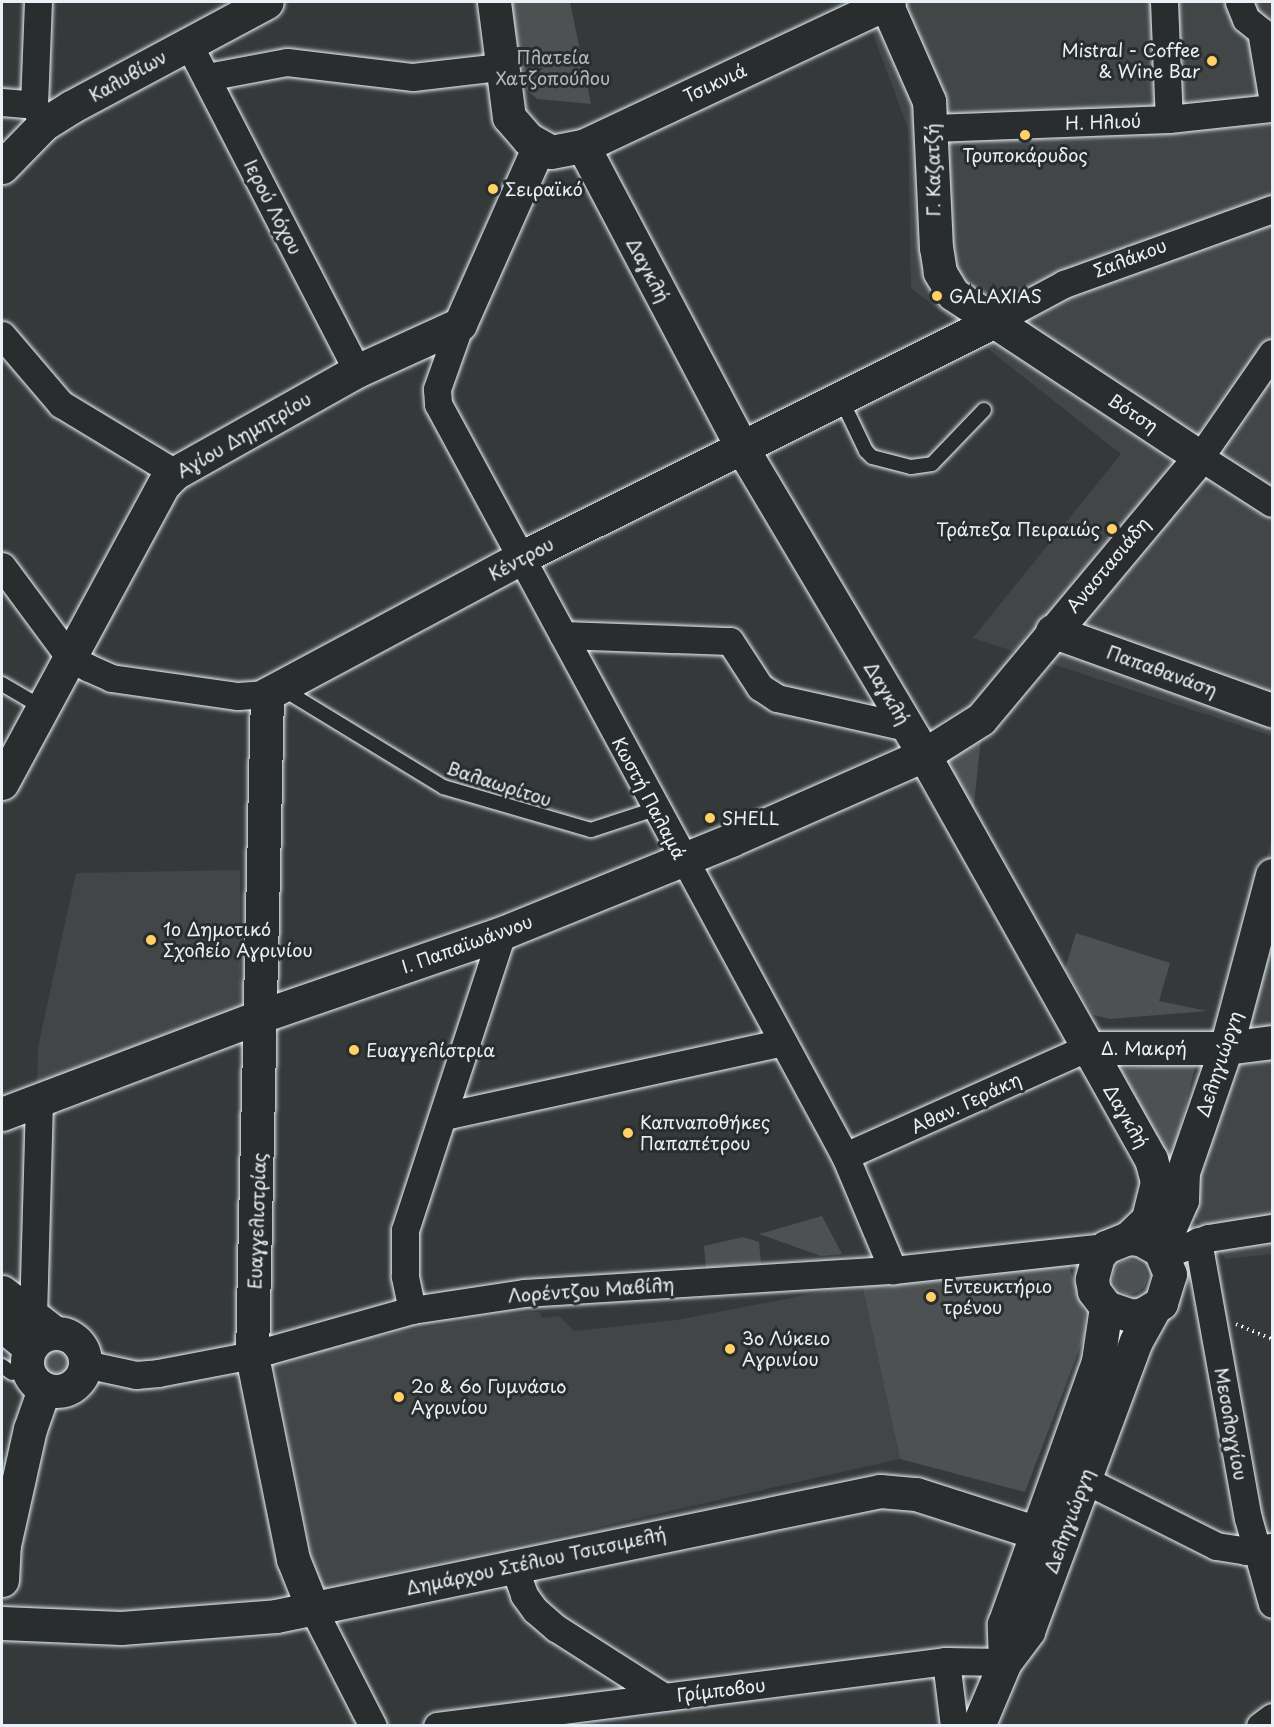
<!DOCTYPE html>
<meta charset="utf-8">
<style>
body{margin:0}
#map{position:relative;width:1274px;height:1727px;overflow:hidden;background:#35393a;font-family:"Playpen Sans",sans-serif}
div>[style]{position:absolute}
.built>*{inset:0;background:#424647}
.green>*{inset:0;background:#4d5152}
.round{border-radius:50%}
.path>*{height:4px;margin-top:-2px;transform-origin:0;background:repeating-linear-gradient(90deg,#e8f1f8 0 1.5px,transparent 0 6px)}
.roads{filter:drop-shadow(0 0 2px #e8f1f8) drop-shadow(0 0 2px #e8f1f8)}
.lane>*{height:14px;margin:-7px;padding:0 7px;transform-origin:7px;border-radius:7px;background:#2a2d2e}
.street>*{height:27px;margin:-13.5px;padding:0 13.5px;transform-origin:13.5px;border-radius:13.5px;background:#2a2d2e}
.secondary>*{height:33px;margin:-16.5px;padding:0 16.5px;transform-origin:16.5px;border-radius:16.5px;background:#2a2d2e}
.secondary>.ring{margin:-16.5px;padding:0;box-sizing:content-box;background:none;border:33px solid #2a2d2e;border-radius:50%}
.dots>*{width:16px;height:16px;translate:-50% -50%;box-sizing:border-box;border:3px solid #2a2d2e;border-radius:50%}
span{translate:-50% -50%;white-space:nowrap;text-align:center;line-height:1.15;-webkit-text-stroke:6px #2a2d2e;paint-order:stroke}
.poi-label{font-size:18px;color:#e8f1f8}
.right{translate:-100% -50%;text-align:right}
.left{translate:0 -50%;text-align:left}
.park-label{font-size:18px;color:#b2b9be}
.street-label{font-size:18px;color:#e8f1f8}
.frame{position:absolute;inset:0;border:3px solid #e8f1f8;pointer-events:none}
</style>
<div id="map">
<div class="built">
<div style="clip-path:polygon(861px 2px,1272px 2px,1272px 736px,973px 638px,1121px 454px,911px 288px,908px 128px)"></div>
<div style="clip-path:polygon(1272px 839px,1272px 1254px,1226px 1259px,1172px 1186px)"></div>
<div style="clip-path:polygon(240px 870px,240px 1007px,37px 1086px,38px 1047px,76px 873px)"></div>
<div style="clip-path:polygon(862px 1284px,900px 1459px,319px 1590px,272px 1354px,506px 1314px,540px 1312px,542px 1318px,559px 1316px,574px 1331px,677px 1320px)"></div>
</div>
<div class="green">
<div style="clip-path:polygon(510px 2px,570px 2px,591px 104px,537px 99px,527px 90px)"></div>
<div style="clip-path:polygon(981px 738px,973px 813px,946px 761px)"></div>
<div style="clip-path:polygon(1076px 933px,1170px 963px,1159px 1001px,1207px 1011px,1110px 1019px,1094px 1015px,1065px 969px)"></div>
<div style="clip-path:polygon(1196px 1063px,1173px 1156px,1167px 1157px,1119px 1069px)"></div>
<div style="clip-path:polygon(822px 1216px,842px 1254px,821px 1256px,759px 1234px)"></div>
<div style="clip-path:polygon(743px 1237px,759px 1242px,761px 1263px,706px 1268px,704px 1246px)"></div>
<div class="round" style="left:1113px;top:1260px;width:34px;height:34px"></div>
<div style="clip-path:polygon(1068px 1263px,1085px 1315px,1084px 1337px,1025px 1492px,900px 1459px,862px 1284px)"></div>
<div class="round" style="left:34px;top:1340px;width:44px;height:44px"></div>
</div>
<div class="path">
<div style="left:1236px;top:1324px;width:39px;rotate:23deg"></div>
</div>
<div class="roads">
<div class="lane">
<div style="left:841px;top:399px;width:58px;rotate:64.3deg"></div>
<div style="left:866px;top:451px;width:8px;rotate:45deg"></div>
<div style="left:872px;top:457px;width:40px;rotate:14.4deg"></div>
<div style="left:911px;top:467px;width:21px;rotate:-8deg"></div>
<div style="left:932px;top:464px;width:75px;rotate:-46.1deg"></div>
<div style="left:2px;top:684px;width:48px;rotate:30.3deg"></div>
<div style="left:281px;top:688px;width:190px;rotate:31.4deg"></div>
<div style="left:443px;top:787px;width:154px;rotate:16.2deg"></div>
<div style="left:591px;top:830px;width:67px;rotate:-18.2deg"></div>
<div style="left:2px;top:1366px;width:12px;rotate:35deg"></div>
</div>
<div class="street">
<div style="left:1164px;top:2px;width:117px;rotate:87.6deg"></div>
<div style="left:1239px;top:2px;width:18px;rotate:68deg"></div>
<div style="left:1246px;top:19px;width:19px;rotate:39deg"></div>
<div style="left:1261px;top:31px;width:66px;rotate:80.4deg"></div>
<div style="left:188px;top:43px;width:369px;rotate:62.7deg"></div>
<div style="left:207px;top:77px;width:81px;rotate:-10.6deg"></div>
<div style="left:287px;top:62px;width:127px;rotate:6.8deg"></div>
<div style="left:413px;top:77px;width:88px;rotate:-6.6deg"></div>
<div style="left:2px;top:102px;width:32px;rotate:5deg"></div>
<div style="left:34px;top:105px;width:17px;rotate:62deg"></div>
<div style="left:34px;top:105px;width:103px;rotate:-87.8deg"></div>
<div style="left:933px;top:128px;width:236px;rotate:-2.2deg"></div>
<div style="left:1169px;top:119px;width:104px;rotate:-6.1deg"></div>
<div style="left:993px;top:322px;width:81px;rotate:-28.2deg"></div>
<div style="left:1064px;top:284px;width:221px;rotate:-19.8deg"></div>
<div style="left:460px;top:324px;width:69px;rotate:109.5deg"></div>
<div style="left:437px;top:389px;width:15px;rotate:86deg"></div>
<div style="left:438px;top:404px;width:855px;rotate:61.58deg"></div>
<div style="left:845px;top:1156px;width:124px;rotate:67.2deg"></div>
<div style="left:2px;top:335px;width:91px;rotate:49.5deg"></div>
<div style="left:61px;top:404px;width:133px;rotate:31.2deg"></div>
<div style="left:1272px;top:353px;width:126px;rotate:124.7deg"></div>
<div style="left:1200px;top:457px;width:85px;rotate:32.6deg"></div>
<div style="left:2px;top:566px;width:114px;rotate:53.5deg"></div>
<div style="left:70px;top:658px;width:21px;rotate:28deg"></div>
<div style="left:89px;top:668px;width:24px;rotate:24deg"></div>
<div style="left:111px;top:678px;width:128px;rotate:8.1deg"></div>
<div style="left:238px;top:696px;width:29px;rotate:-4deg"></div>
<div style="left:563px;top:635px;width:167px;rotate:2.1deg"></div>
<div style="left:730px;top:641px;width:55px;rotate:56.9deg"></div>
<div style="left:760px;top:687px;width:20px;rotate:33deg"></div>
<div style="left:777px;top:698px;width:133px;rotate:12.6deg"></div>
<div style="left:444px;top:1116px;width:347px;rotate:-12.3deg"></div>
<div style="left:845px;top:1156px;width:265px;rotate:-24.1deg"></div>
<div style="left:1198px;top:1241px;width:281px;rotate:79.8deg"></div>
<div style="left:1248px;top:1518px;width:89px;rotate:74.4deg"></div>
<div style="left:1164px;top:1255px;width:47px;rotate:-21.1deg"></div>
<div style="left:1208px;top:1238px;width:65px;rotate:-8.9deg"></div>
<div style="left:412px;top:1310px;width:35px;rotate:-102deg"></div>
<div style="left:405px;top:1276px;width:46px;rotate:-90deg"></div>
<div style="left:405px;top:1230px;width:312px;rotate:-71.9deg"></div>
<div style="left:33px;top:1316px;width:218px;rotate:-88.4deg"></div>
<div style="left:85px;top:1364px;width:52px;rotate:12.2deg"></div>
<div style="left:136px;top:1375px;width:22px;rotate:-5deg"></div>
<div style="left:158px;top:1373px;width:96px;rotate:-10.8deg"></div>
<div style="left:252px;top:1355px;width:166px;rotate:-15.7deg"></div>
<div style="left:412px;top:1310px;width:113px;rotate:-8.6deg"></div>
<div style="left:524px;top:1293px;width:370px;rotate:-3.6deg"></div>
<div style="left:893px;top:1270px;width:214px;rotate:-6.2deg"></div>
<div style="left:1065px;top:1470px;width:169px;rotate:26.7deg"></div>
<div style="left:1216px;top:1546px;width:30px;rotate:9deg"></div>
<div style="left:1246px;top:1551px;width:26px;rotate:-9deg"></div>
<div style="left:513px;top:1564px;width:33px;rotate:70deg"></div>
<div style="left:524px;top:1595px;width:19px;rotate:54deg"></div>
<div style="left:535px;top:1610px;width:28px;rotate:41deg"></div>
<div style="left:556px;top:1628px;width:128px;rotate:32.6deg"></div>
<div style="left:313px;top:1609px;width:131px;rotate:62.9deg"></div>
<div style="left:946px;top:1661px;width:65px;rotate:83deg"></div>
<div style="left:437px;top:1726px;width:513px;rotate:-7.28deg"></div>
<div style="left:946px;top:1661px;width:59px;rotate:1deg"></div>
<div style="left:1260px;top:1726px;width:15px;rotate:-37deg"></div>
</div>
<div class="secondary">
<div style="left:494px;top:2px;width:116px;rotate:82.6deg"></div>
<div style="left:509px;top:117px;width:29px;rotate:49deg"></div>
<div style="left:528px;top:139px;width:26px;rotate:29deg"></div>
<div style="left:551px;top:152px;width:33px;rotate:-11deg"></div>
<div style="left:583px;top:146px;width:338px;rotate:-25.2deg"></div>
<div style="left:583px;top:146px;width:341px;rotate:62.2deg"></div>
<div style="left:742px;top:448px;width:357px;rotate:59.3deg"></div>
<div style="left:924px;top:755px;width:463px;rotate:60.7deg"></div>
<div style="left:1151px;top:1159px;width:24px;rotate:75deg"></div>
<div style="left:1157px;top:1182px;width:38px;rotate:104deg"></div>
<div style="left:1148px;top:1219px;width:28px;rotate:136deg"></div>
<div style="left:1128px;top:1238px;width:24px;rotate:158deg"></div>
<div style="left:1106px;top:1247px;width:12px;rotate:132deg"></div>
<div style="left:1098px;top:1256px;width:24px;rotate:105deg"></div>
<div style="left:1092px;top:1279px;width:12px;rotate:81deg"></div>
<div style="left:1094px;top:1291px;width:20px;rotate:53deg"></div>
<div style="left:1106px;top:1307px;width:28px;rotate:19deg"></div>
<div style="left:1132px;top:1316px;width:11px;rotate:-10deg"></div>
<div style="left:1143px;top:1314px;width:21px;rotate:-31deg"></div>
<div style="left:1161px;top:1303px;width:30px;rotate:-73deg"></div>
<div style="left:1170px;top:1274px;width:26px;rotate:-113deg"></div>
<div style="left:1160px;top:1250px;width:23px;rotate:-151deg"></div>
<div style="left:1140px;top:1239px;width:12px;rotate:-175deg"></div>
<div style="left:2px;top:167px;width:60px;rotate:-45.7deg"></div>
<div style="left:44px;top:124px;width:32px;rotate:-32deg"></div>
<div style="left:71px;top:107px;width:222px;rotate:-28.2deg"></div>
<div style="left:1052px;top:631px;width:234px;rotate:19.8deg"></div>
<div style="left:2px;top:783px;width:340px;rotate:-61.6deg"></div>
<div style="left:164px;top:484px;width:16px;rotate:-45deg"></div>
<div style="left:175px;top:473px;width:209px;rotate:-29.3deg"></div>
<div style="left:357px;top:371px;width:113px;rotate:-24.5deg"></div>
<div style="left:460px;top:324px;width:193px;rotate:-66.1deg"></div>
<div style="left:1087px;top:1048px;width:139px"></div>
<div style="left:1226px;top:1048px;width:46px;rotate:-7.4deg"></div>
<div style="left:2px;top:1114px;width:277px;rotate:-20.7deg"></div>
<div style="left:261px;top:1016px;width:255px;rotate:-19deg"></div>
<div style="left:502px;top:933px;width:247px;rotate:-22.1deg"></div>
<div style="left:731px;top:840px;width:211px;rotate:-23.8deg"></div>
<div style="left:924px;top:755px;width:67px;rotate:-32.3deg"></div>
<div style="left:981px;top:719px;width:341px;rotate:-50.1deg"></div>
<div style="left:1200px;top:457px;width:296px;rotate:-146.6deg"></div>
<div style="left:953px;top:294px;width:26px;rotate:-121deg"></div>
<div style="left:940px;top:272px;width:24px;rotate:-99deg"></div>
<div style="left:936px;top:248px;width:147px;rotate:-92.7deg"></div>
<div style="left:929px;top:101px;width:107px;rotate:-113.7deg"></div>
<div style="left:1160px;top:1250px;width:55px;rotate:-66.3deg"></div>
<div style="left:1182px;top:1200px;width:28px;rotate:-88deg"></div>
<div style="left:1183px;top:1172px;width:131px;rotate:-70.9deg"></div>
<div style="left:1226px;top:1048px;width:179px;rotate:-75.1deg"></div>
<div style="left:2px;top:1292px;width:67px;rotate:37.7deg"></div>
<div style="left:2px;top:1325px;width:36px;rotate:39deg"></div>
<div class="ring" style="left:27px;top:1333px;width:25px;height:25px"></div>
<div style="left:2px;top:1580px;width:35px;rotate:-87deg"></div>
<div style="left:4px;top:1545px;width:119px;rotate:-77.4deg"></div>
<div style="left:30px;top:1429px;width:42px;rotate:-70.7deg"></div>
<div style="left:313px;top:1609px;width:54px;rotate:-111.8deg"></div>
<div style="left:293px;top:1559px;width:208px;rotate:-101.4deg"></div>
<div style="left:252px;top:1355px;width:661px;rotate:-88.7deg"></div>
<div style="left:267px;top:694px;width:289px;rotate:-28.2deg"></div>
<div style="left:522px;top:557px;width:526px;rotate:-26.52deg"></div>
<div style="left:2px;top:1623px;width:119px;rotate:2.4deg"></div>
<div style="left:121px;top:1628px;width:155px;rotate:-4.4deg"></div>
<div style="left:276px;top:1616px;width:617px;rotate:-11.69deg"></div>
<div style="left:880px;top:1491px;width:36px;rotate:5deg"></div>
<div style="left:916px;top:1494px;width:153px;rotate:17.8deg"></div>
<div style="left:1005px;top:1662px;width:38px;rotate:-92deg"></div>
<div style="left:1004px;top:1624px;width:279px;rotate:-70.3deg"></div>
<div style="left:1098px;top:1361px;width:55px;rotate:-81.6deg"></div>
<div style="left:978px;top:1726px;width:69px;rotate:-67.1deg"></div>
<div style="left:1005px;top:1662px;width:39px;rotate:-53deg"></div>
<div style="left:1028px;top:1631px;width:309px;rotate:-69.6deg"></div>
<div style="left:1136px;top:1341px;width:35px;rotate:-61deg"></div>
</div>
</div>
<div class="dots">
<div style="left:1212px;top:61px;background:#ffd166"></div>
<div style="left:1025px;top:135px;background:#ffd166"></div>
<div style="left:493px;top:189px;background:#ffd166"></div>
<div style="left:937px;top:296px;background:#ffd166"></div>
<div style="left:1112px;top:529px;background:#ffd166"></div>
<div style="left:710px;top:818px;background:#ffd166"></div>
<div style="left:151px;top:940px;background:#ffd166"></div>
<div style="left:354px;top:1050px;background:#ffd166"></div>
<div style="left:628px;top:1133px;background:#ffd166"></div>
<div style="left:931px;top:1297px;background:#ffd166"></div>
<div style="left:730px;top:1349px;background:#ffd166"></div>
<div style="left:399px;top:1397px;background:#ffd166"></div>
</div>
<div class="poi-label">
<span class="right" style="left:1200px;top:61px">Mistral - Coffee<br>&amp; Wine Bar</span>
<span style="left:1025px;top:155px">Τρυποκάρυδος</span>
<span class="left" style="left:505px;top:189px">Σειραϊκό</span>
<span class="left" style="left:949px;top:296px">GALAXIAS</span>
<span class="right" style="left:1100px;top:529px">Τράπεζα Πειραιώς</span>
<span class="left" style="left:722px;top:818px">SHELL</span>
<span class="left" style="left:163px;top:940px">1ο Δημοτικό<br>Σχολείο Αγρινίου</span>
<span class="left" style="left:366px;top:1050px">Ευαγγελίστρια</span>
<span class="left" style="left:640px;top:1133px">Καπναποθήκες<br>Παπαπέτρου</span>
<span class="left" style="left:943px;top:1297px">Εντευκτήριο<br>τρένου</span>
<span class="left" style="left:742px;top:1349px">3ο Λύκειο<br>Αγρινίου</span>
<span class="left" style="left:411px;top:1397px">2ο &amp; 6ο Γυμνάσιο<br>Αγρινίου</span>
</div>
<div class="park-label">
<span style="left:553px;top:68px">Πλατεία<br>Χατζοπούλου</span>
</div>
<div class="street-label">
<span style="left:128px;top:76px;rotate:-29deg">Καλυβίων</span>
<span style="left:715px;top:83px;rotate:-25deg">Τσικνιά</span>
<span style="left:1103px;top:122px;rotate:-2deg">Η. Ηλιού</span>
<span style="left:933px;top:170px;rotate:-91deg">Γ. Καζατζή</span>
<span style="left:273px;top:207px;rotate:63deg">Ιερού Λόχου</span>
<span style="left:1130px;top:258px;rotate:-21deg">Σαλάκου</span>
<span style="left:648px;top:270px;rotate:62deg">Δαγκλή</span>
<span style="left:1133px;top:413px;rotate:33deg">Βότση</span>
<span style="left:244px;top:435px;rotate:-30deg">Αγίου Δημητρίου</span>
<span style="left:521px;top:559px;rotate:-28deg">Κέντρου</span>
<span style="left:1108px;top:565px;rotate:-50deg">Αναστασιάδη</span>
<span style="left:1162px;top:671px;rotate:20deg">Παπαθανάση</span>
<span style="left:887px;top:693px;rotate:59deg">Δαγκλή</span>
<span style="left:499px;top:784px;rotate:18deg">Βαλαωρίτου</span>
<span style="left:649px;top:798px;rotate:62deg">Κωστή Παλαμά</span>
<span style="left:467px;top:944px;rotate:-20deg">Ι. Παπαϊωάννου</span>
<span style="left:1144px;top:1048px">Δ. Μακρή</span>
<span style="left:1219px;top:1064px;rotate:-72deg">Δεληγιώργη</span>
<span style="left:966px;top:1103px;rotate:-25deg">Αθαν. Γεράκη</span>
<span style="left:1126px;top:1116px;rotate:60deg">Δαγκλή</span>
<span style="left:257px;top:1221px;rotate:-88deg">Ευαγγελιστρίας</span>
<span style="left:591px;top:1290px;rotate:-4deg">Λορέντζου Μαβίλη</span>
<span style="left:1231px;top:1424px;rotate:80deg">Μεσολογγίου</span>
<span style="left:1069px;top:1521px;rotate:-70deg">Δεληγιώργη</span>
<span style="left:536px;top:1561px;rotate:-12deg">Δημάρχου Στέλιου Τσιτσιμελή</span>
<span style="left:721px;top:1690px;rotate:-7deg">Γρίμποβου</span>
</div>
<div class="frame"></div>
</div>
